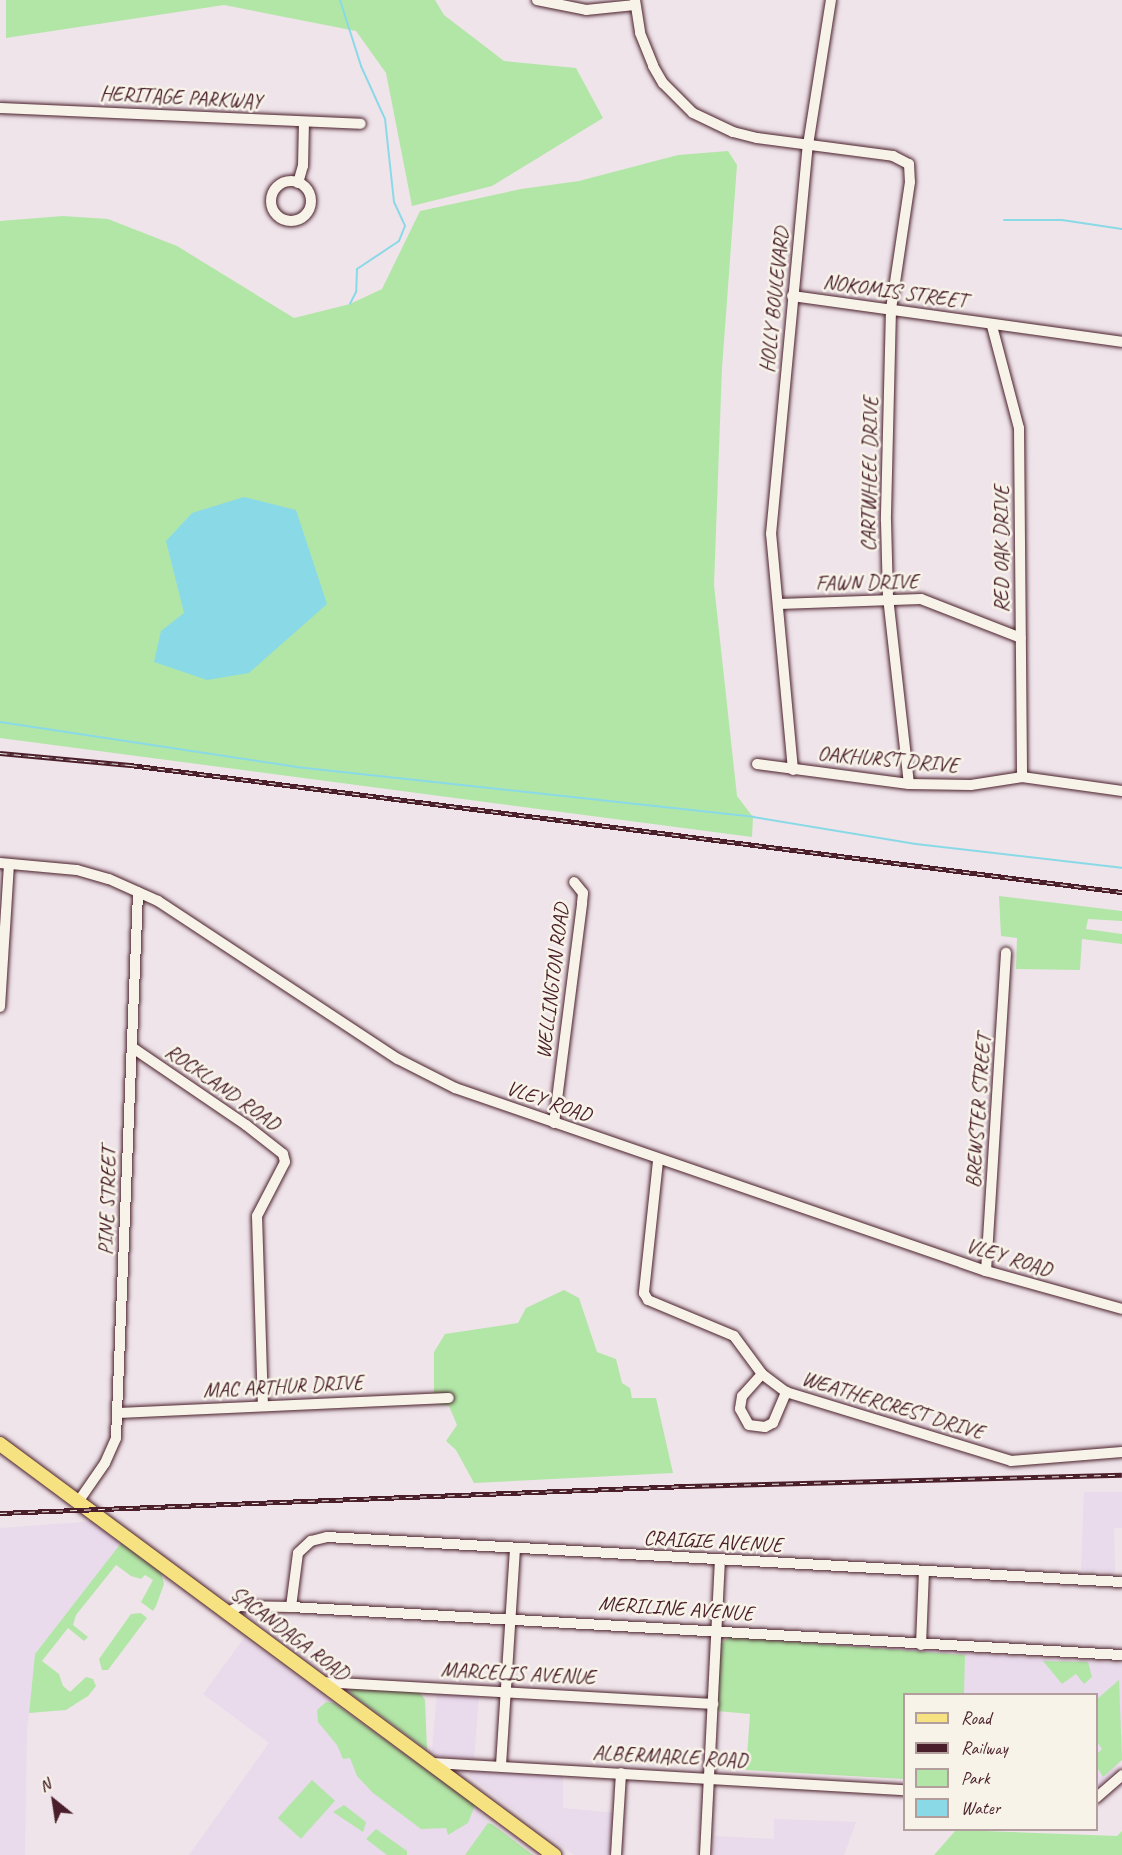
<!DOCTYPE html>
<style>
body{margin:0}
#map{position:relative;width:1122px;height:1855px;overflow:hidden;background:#efe4ea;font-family:Caveat,sans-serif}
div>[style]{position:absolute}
.built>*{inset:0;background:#e9daec}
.green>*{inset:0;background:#b2e6a7;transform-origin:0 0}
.water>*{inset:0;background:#8ad9e7}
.stream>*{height:2px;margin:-1px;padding:0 1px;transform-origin:1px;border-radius:1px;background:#8ad9e7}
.roads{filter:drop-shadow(0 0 2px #4a1f2b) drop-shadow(0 0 2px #4a1f2b)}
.minor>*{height:10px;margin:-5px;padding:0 5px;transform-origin:5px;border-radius:5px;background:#f7f3e8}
.minor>.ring{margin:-5px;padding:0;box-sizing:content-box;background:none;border:10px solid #f7f3e8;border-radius:50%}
.major>*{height:14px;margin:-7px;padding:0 7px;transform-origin:7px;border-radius:7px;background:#f7e281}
.rail>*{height:4.5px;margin-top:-2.25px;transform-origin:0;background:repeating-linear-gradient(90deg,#f7f3e8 0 7px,#4a1f2b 0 14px);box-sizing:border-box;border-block:2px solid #4a1f2b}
span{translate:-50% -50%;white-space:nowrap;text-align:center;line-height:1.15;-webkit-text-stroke:5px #f7f3e8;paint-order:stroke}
.street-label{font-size:21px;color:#4a1f2b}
.legend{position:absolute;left:903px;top:1693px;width:195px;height:138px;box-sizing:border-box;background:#f7f3e8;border:2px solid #b29e9c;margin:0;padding:8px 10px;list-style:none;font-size:18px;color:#4a1f2b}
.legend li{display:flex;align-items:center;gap:12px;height:30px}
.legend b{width:30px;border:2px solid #b29e9c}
.north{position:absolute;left:24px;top:1771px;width:60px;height:60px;-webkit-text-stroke:4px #f7f3e8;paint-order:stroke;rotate:330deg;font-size:16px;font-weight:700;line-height:24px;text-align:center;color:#4a1f2b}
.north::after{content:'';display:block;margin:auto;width:21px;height:27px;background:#4a1f2b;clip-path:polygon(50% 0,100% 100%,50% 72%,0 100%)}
</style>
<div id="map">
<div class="built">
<div style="clip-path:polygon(1084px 1492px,1122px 1492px,1122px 1528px,1114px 1528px,1115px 1572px,1081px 1570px)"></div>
<div style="clip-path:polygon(97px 1521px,121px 1543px,35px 1654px,27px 1730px,25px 1855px,0 1855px,0 1528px)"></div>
<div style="clip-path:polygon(729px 1637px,1122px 1664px,1122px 1760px,1097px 1790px,1096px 1694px,904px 1694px,904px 1779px,767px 1715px,721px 1644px)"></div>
<div style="clip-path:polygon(244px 1638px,475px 1805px,488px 1823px,533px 1855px,189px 1855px,269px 1743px,203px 1694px)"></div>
<div style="clip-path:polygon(437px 1693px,479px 1696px,474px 1759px,437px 1756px,432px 1751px)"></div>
<div style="clip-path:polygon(471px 1772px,563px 1776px,563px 1808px,615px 1813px,612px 1855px,574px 1855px,468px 1775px)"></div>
<div style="clip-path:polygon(774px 1819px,775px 1819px,856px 1822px,844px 1855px,714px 1855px,715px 1836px,774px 1839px)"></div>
</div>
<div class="green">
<div style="clip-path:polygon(6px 0,435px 0,444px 15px,504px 61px,576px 68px,603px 118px,492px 186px,412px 206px,386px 73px,356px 31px,224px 5px,6px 38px)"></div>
<div style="clip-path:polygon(728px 151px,737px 165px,722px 368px,714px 585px,737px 796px,753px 817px,752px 837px,0 738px,0 221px,63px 216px,108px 219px,177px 246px,294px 318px,350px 304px,382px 289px,420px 211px,521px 189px,579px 181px,678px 155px)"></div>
<div style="clip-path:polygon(999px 896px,1122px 911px,1122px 921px,1088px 919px,1086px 929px,1122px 934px,1122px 944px,1082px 939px,1080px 970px,1016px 969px,1017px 938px,1001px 936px)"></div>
<div style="clip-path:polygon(564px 1290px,579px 1298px,597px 1352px,616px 1359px,622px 1383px,630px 1388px,632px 1398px,656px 1398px,673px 1473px,474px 1483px,456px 1450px,446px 1441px,457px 1425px,449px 1406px,435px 1404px,434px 1395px,434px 1352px,445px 1334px,518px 1323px,526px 1308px)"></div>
<div style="clip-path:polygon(121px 1543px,161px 1573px,164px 1584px,156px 1606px,153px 1611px,141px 1602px,153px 1580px,145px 1575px,141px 1579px,131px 1576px,116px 1565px,76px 1615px,73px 1625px,88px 1637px,84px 1641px,68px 1628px,42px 1661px,59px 1674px,63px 1686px,70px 1692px,86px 1677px,93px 1679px,96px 1686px,88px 1696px,66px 1710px,29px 1713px,35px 1654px)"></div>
<div style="clip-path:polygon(141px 1613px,147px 1618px,108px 1670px,102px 1670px,99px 1659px,131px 1614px)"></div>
<div style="clip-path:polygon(729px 1637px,965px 1655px,964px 1694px,969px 1694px,904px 1694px,904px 1779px,746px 1770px,750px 1714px,717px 1711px,721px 1644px)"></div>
<div style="clip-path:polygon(1043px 1661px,1088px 1662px,1092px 1677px,1084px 1684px,1076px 1674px,1062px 1684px)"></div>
<div style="clip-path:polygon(1119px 1680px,1122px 1760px,1103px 1777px,1097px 1767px,1097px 1754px,1102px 1749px,1097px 1742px,1097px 1699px)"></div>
<div style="clip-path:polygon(351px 1688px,419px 1691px,425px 1700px,427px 1750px,350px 1693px)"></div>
<div style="clip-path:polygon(326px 1702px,334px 1703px,475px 1805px,468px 1823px,448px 1835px,446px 1828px,421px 1829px,373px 1793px,357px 1776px,350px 1758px,343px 1759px,337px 1745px,318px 1722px,317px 1710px)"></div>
<div style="left:312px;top:1780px;width:31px;height:51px;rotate:42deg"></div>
<div style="clip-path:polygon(344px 1805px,366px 1822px,363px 1832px,333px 1812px)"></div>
<div style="clip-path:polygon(488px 1823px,492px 1824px,533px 1855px,465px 1855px)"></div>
<div style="clip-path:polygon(376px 1829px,407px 1851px,407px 1855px,387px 1855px,366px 1839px)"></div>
<div style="clip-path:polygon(956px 1830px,1117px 1836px,1122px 1831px,1122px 1855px,934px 1855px)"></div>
</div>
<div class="water">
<div style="clip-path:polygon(244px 497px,296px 510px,327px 604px,249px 673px,207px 680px,154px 662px,161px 631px,184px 613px,166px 541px,192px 513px)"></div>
</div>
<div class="stream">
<div style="left:340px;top:0;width:69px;rotate:72.3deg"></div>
<div style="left:361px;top:66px;width:58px;rotate:65.6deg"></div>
<div style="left:385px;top:119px;width:83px;rotate:83.8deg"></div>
<div style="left:394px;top:202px;width:26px;rotate:65deg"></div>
<div style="left:405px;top:226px;width:16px;rotate:112deg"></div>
<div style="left:399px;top:241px;width:50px;rotate:146.3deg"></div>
<div style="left:357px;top:269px;width:23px;rotate:92deg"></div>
<div style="left:356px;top:292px;width:13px;rotate:117deg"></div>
<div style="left:1004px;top:220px;width:58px"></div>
<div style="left:1062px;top:220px;width:61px;rotate:8.5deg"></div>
<div style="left:0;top:722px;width:299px;rotate:8.6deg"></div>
<div style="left:296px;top:767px;width:460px;rotate:6.2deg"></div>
<div style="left:753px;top:817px;width:165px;rotate:9.4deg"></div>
<div style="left:916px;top:844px;width:207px;rotate:6.6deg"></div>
</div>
<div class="roads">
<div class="minor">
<div style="left:537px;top:0;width:50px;rotate:11.5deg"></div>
<div style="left:586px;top:10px;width:49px;rotate:-5.8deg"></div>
<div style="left:635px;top:0;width:33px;rotate:81deg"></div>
<div style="left:640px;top:33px;width:35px;rotate:68deg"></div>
<div style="left:653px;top:66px;width:20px;rotate:60deg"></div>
<div style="left:663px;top:83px;width:42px;rotate:45deg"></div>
<div style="left:693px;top:113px;width:44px;rotate:25.4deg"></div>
<div style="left:733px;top:132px;width:25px;rotate:14deg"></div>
<div style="left:757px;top:138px;width:137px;rotate:7.5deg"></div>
<div style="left:893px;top:156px;width:18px;rotate:27deg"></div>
<div style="left:909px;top:164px;width:18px;rotate:87deg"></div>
<div style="left:910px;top:182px;width:128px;rotate:98.5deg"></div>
<div style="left:891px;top:309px;width:212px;rotate:91.4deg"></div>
<div style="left:886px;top:521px;width:76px;rotate:88.5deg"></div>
<div style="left:888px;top:597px;width:188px;rotate:83.6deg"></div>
<div style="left:0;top:108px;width:361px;rotate:2.5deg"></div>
<div class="ring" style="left:271px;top:181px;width:30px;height:30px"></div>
<div style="left:298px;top:183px;width:18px;rotate:-74deg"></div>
<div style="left:303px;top:166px;width:44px;rotate:-88.7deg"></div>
<div style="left:792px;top:296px;width:333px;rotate:7.9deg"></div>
<div style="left:992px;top:326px;width:106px;rotate:75.2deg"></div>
<div style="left:1019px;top:428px;width:349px;rotate:89.5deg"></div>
<div style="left:779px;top:604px;width:142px;rotate:-2deg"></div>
<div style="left:921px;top:599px;width:107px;rotate:21.3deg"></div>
<div style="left:757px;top:764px;width:153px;rotate:7.5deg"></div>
<div style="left:909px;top:784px;width:62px;rotate:0.9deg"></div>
<div style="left:971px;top:785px;width:52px;rotate:-8.9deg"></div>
<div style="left:1022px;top:777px;width:101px;rotate:8deg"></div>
<div style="left:793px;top:770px;width:237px;rotate:-95.3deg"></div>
<div style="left:771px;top:534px;width:391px;rotate:-84.6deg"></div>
<div style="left:808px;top:145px;width:147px;rotate:-81deg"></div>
<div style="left:0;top:863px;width:77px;rotate:5.2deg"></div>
<div style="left:77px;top:870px;width:33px;rotate:16deg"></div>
<div style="left:109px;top:879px;width:54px;rotate:24.2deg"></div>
<div style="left:158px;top:901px;width:287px;rotate:33.4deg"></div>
<div style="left:398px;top:1059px;width:64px;rotate:27deg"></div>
<div style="left:455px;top:1088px;width:562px;rotate:19.02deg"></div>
<div style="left:986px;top:1271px;width:141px;rotate:15.6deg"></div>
<div style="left:0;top:1007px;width:143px;rotate:-86.4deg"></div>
<div style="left:133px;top:1048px;width:137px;rotate:34.3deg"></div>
<div style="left:246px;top:1125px;width:47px;rotate:38.1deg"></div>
<div style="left:283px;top:1154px;width:8px;rotate:76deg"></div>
<div style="left:285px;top:1162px;width:61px;rotate:117.4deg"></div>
<div style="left:257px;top:1216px;width:190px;rotate:88.2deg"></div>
<div style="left:554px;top:1123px;width:222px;rotate:-82.7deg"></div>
<div style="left:582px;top:903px;width:10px;rotate:-84deg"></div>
<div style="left:583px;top:893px;width:14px;rotate:-129deg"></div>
<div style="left:658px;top:1161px;width:133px;rotate:96.1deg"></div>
<div style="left:644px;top:1293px;width:8px;rotate:60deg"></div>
<div style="left:648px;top:1300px;width:93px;rotate:22.7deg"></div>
<div style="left:734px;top:1336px;width:47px;rotate:53.6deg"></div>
<div style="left:762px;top:1374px;width:30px;rotate:37deg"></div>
<div style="left:786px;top:1392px;width:235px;rotate:17deg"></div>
<div style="left:1011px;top:1461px;width:111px;rotate:-4.6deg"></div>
<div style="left:986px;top:1271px;width:319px;rotate:-86.4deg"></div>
<div style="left:762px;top:1374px;width:30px;rotate:132deg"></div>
<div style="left:742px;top:1396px;width:13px;rotate:99deg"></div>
<div style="left:740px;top:1409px;width:18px;rotate:61deg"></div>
<div style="left:749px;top:1425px;width:16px;rotate:7deg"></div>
<div style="left:765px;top:1427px;width:9px;rotate:-27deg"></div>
<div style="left:773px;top:1423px;width:34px;rotate:-67deg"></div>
<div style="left:118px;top:1413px;width:331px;rotate:-2.6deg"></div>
<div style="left:78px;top:1502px;width:47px;rotate:-55.3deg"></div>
<div style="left:105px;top:1463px;width:27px;rotate:-66deg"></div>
<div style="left:116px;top:1438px;width:546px;rotate:-87.69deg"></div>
<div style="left:291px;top:1607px;width:54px;rotate:-82.6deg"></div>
<div style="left:298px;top:1553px;width:18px;rotate:-43deg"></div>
<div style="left:311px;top:1541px;width:16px;rotate:-14deg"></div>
<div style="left:327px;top:1537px;width:796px;rotate:3.24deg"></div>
<div style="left:228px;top:1612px;width:13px;rotate:-27deg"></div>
<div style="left:240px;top:1606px;width:51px;rotate:1.1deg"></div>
<div style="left:291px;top:1607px;width:832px;rotate:3.31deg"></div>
<div style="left:921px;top:1645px;width:74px;rotate:-87.7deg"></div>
<div style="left:321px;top:1682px;width:393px;rotate:3.2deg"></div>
<div style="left:433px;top:1763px;width:472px;rotate:3.3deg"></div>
<div style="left:501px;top:1765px;width:215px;rotate:-86.3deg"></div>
<div style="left:1096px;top:1798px;width:35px;rotate:-41deg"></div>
<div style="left:616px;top:1855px;width:82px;rotate:-86.5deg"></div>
<div style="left:705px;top:1855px;width:293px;rotate:-87.1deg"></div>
</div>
<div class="major">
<div style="left:0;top:1444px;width:690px;rotate:36.57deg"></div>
</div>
</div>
<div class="rail">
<div style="left:0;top:753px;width:131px;rotate:5.3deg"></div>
<div style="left:130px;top:765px;width:1000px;rotate:7.3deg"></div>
<div style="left:0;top:1513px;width:689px;rotate:-2.25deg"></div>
<div style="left:688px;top:1486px;width:434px;rotate:-1.5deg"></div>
</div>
<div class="street-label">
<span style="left:181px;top:97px;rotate:3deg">HERITAGE PARKWAY</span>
<span style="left:895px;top:291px;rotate:8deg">NOKOMIS STREET</span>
<span style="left:774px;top:300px;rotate:-84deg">HOLLY BOULEVARD</span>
<span style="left:869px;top:474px;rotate:-89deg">CARTWHEEL DRIVE</span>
<span style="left:1001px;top:549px;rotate:-90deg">RED OAK DRIVE</span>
<span style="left:867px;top:582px;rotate:-1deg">FAWN DRIVE</span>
<span style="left:888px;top:759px;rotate:5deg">OAKHURST DRIVE</span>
<span style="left:552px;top:981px;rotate:-83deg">WELLINGTON ROAD</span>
<span style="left:223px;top:1087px;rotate:35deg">ROCKLAND ROAD</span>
<span style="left:549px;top:1101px;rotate:19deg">VLEY ROAD</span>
<span style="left:978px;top:1111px;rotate:-86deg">BREWSTER STREET</span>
<span style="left:107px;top:1201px;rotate:-88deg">PINE STREET</span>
<span style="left:1009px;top:1257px;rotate:17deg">VLEY ROAD</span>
<span style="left:283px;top:1386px;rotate:-3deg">MAC ARTHUR DRIVE</span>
<span style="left:893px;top:1405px;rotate:17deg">WEATHERCREST DRIVE</span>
<span style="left:713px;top:1541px;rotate:3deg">CRAIGIE AVENUE</span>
<span style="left:676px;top:1608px;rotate:4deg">MERILINE AVENUE</span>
<span style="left:290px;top:1633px;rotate:37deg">SACANDAGA ROAD</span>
<span style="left:518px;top:1673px;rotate:3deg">MARCELIS AVENUE</span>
<span style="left:670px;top:1756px;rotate:3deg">ALBERMARLE ROAD</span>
</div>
<ul class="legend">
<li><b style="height:8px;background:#f7e281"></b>Road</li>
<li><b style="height:8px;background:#4a1f2b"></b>Railway</li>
<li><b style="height:16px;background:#b2e6a7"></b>Park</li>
<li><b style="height:16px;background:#8ad9e7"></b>Water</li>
</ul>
<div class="north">N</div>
</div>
